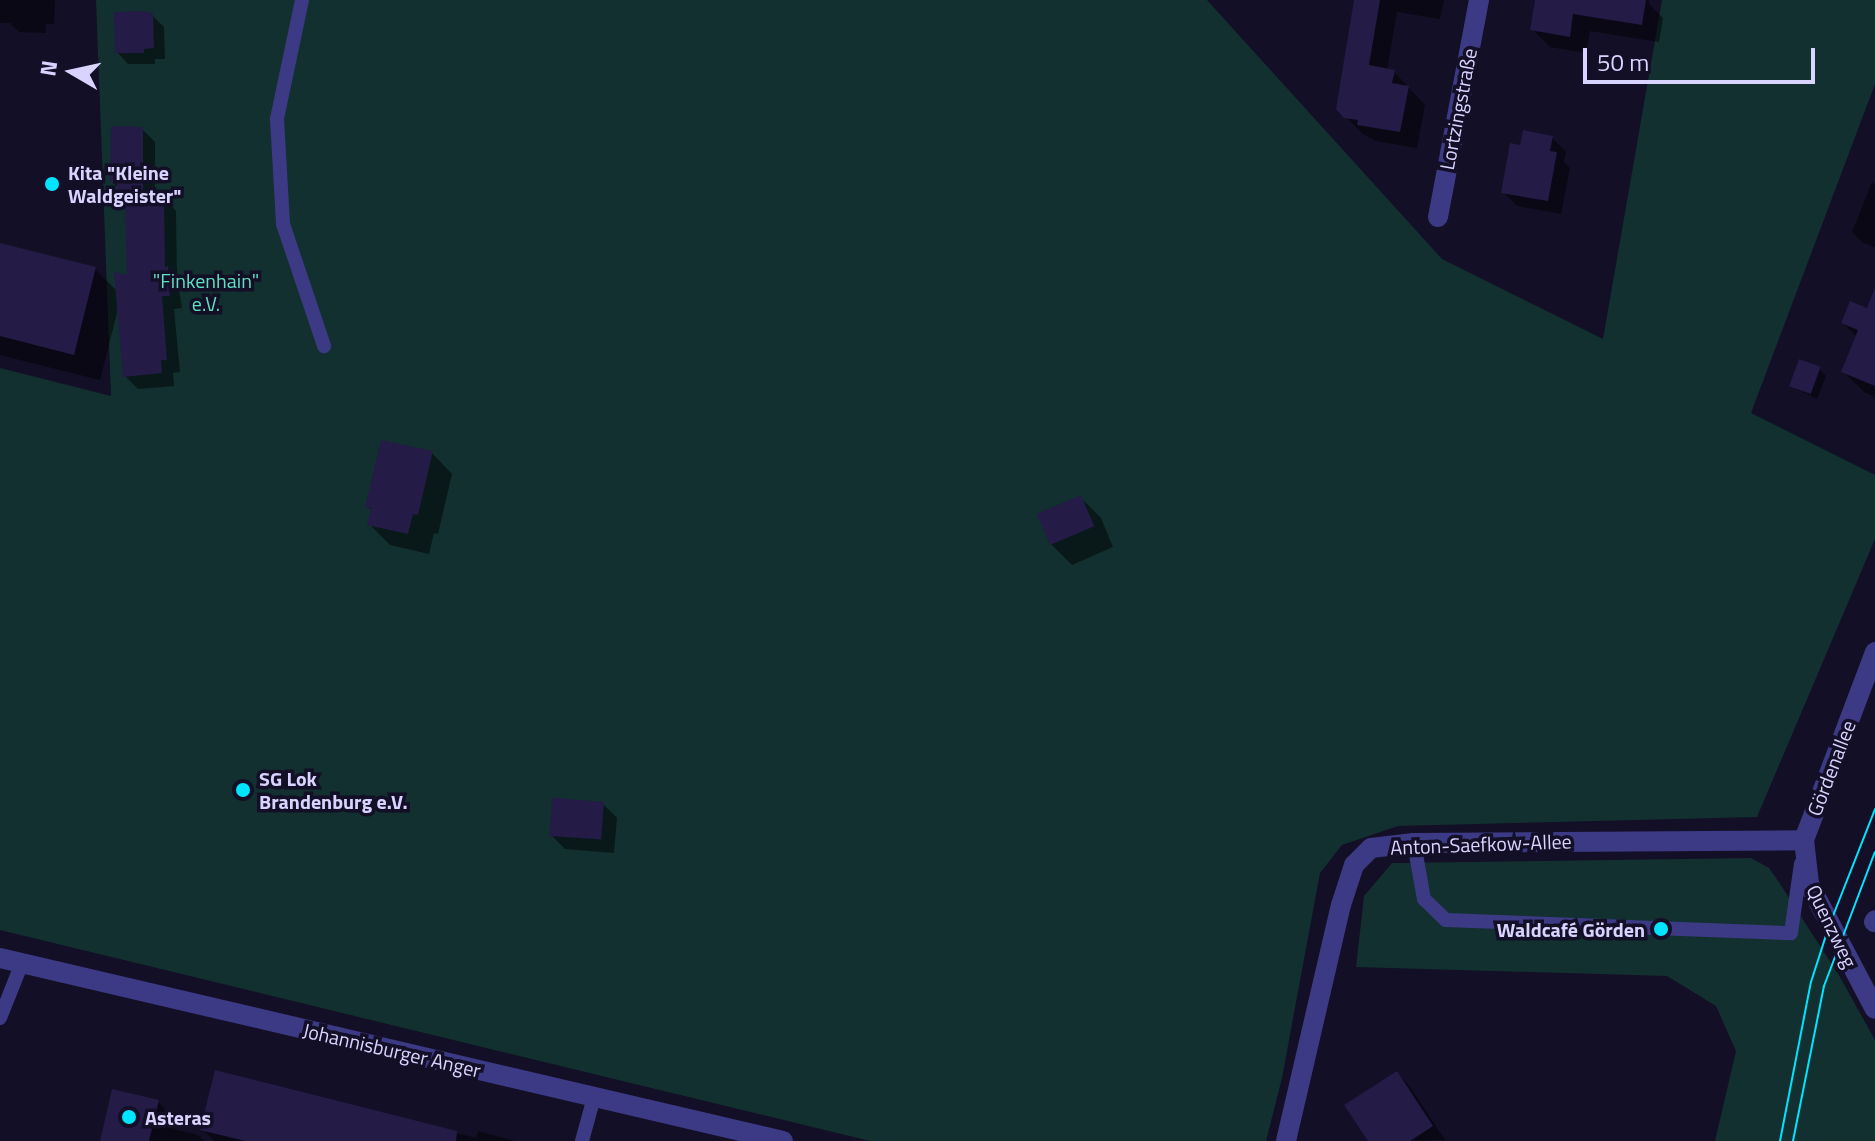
<!DOCTYPE html>
<meta charset="utf-8">
<style>
body{margin:0}
#map{position:relative;width:1875px;height:1141px;overflow:hidden;background:#130f26;font-family:"Titillium Web",sans-serif}
div>[style]{position:absolute}
.green>*{inset:0;background:#12302f}
.shadow>*{inset:0;background:#0007}
.building>*{inset:0;background:#241b47;transform-origin:0 0}
.service>*{height:14px;margin:-7px;padding:0 7px;transform-origin:7px;border-radius:7px;background:#3d3a85}
.minor>*{height:20px;margin:-10px;padding:0 10px;transform-origin:10px;border-radius:10px;background:#3d3a85}
.tertiary>*{height:20px;margin:-10px;padding:0 10px;transform-origin:10px;border-radius:10px;background:#3d3a85}
.tram>*{height:2px;margin:-1px;padding:0 1px;transform-origin:1px;border-radius:1px;background:#00e5ff}
.dots>*{width:22px;height:22px;translate:-50% -50%;box-sizing:border-box;border:4px solid #130f26;border-radius:50%}
span{translate:-50% -50%;white-space:nowrap;text-align:center;line-height:1.15;-webkit-text-stroke:7px #130f26;paint-order:stroke}
.street-label{font-size:20px;color:#d9d4ff}
.poi-label{font-size:20px;color:#d9d4ff;font-weight:700}
.left{translate:0 -50%;text-align:left}
.right{translate:-100% -50%;text-align:right}
.park-label{font-size:20px;color:#5fe0c0}
.north{position:absolute;left:32px;top:32px;width:80px;height:80px;-webkit-text-stroke:6px #130f26;paint-order:stroke;rotate:279deg;font-size:22px;font-weight:700;line-height:32px;text-align:center;color:#d9d4ff}
.north::after{content:'';display:block;margin:auto;width:28px;height:36px;background:#d9d4ff;clip-path:polygon(50% 0,100% 100%,50% 72%,0 100%)}
.scale{position:absolute;left:1583px;top:48px;width:232px;height:36px;box-sizing:border-box;border:4px solid #d9d4ff;border-top:0;padding-left:10px;font-size:24px;line-height:28px;white-space:nowrap;color:#d9d4ff;-webkit-text-stroke:6px #130f26;paint-order:stroke}
</style>
<div id="map">
<div class="green">
<div style="clip-path:polygon(96px 0,1207px 0,1442px 259px,1603px 339px,1662px 0,1875px 0,1875px 84px,1751px 413px,1875px 475px,1875px 539px,1757px 817px,1398px 826px,1342px 845px,1320px 873px,1282px 1078px,1266px 1141px,870px 1141px,0 930px,0 368px,111px 396px)"></div>
<div style="clip-path:polygon(1751px 858px,1769px 868px,1782px 887px,1840px 977px,1875px 1040px,1875px 1141px,1715px 1141px,1736px 1051px,1716px 1006px,1667px 976px,1356px 967px,1364px 896px,1392px 863px)"></div>
</div>
<div class="shadow">
<div style="clip-path:polygon(0 0,55px 0,54px 24px,46px 24px,46px 33px,19px 32px,10px 23px,0 23px)"></div>
<div style="clip-path:polygon(1356px 0,1444px 0,1440px 19px,1397px 12px,1387px 70px,1394px 72px,1425px 105px,1417px 148px,1376px 141px,1363px 134px,1337px 108px)"></div>
<div style="clip-path:polygon(1537px 0,1649px 0,1649px 4px,1663px 18px,1659px 42px,1590px 31px,1586px 53px,1550px 47px,1533px 30px)"></div>
<div style="clip-path:polygon(152px 15px,164px 27px,165px 59px,155px 59px,155px 64px,128px 64px,117px 52px)"></div>
<div style="clip-path:polygon(142px 129px,155px 142px,155px 198px,163px 197px,176px 211px,177px 278px,182px 308px,174px 309px,180px 372px,173px 373px,174px 386px,138px 389px,125px 376px,118px 309px,100px 380px,0 355px,0 246px,95px 269px,118px 292px,129px 278px,127px 211px,119px 203px,119px 188px,112px 182px)"></div>
<div style="clip-path:polygon(1552px 138px,1566px 152px,1564px 162px,1570px 168px,1561px 214px,1517px 206px,1503px 192px,1522px 148px)"></div>
<div style="clip-path:polygon(1872px 182px,1875px 184px,1875px 247px,1863px 243px,1852px 232px)"></div>
<div style="clip-path:polygon(1875px 292px,1875px 397px,1864px 392px,1843px 371px,1857px 337px,1843px 323px,1868px 311px)"></div>
<div style="clip-path:polygon(1820px 369px,1826px 376px,1817px 399px,1791px 386px)"></div>
<div style="clip-path:polygon(432px 453px,452px 474px,438px 534px,434px 533px,429px 554px,390px 545px,369px 524px,372px 511px,367px 506px)"></div>
<div style="clip-path:polygon(1080px 497px,1101px 518px,1113px 547px,1072px 565px,1051px 544px)"></div>
<div style="clip-path:polygon(603px 804px,617px 818px,614px 853px,565px 849px,551px 835px)"></div>
<div style="clip-path:polygon(216px 1073px,476px 1138px,478px 1131px,515px 1141px,214px 1141px,202px 1129px)"></div>
<div style="clip-path:polygon(1397px 1073px,1410px 1087px,1445px 1140px,1370px 1141px)"></div>
<div style="clip-path:polygon(158px 1102px,176px 1120px,174px 1129px,198px 1135px,204px 1141px,102px 1141px)"></div>
</div>
<div class="building">
<div style="clip-path:polygon(1354px 0,1380px 0,1369px 65px,1395px 70px,1392px 83px,1409px 86px,1400px 132px,1357px 125px,1358px 120px,1344px 118px,1336px 109px)"></div>
<div style="clip-path:polygon(1535px 0,1646px 0,1642px 25px,1573px 14px,1570px 37px,1530px 30px)"></div>
<div style="clip-path:polygon(144px 11px,153px 13px,154px 48px,144px 49px,144px 53px,115px 53px,114px 12px)"></div>
<div style="clip-path:polygon(111px 126px,143px 127px,143px 196px,164px 195px,165px 267px,168px 266px,170px 296px,162px 296px,167px 360px,161px 360px,162px 373px,123px 377px,114px 272px,127px 275px,125px 204px,117px 204px,117px 183px,110px 182px)"></div>
<div style="clip-path:polygon(1523px 130px,1553px 136px,1550px 151px,1557px 152px,1548px 201px,1501px 193px,1510px 143px,1520px 145px)"></div>
<div style="clip-path:polygon(0 243px,96px 267px,74px 355px,0 336px)"></div>
<div style="clip-path:polygon(1874px 290px,1875px 290px,1875px 386px,1841px 372px,1858px 330px,1841px 323px,1850px 301px,1867px 308px)"></div>
<div style="left:1799px;top:359px;width:23px;height:29px;rotate:20deg"></div>
<div style="clip-path:polygon(381px 440px,433px 451px,418px 515px,413px 514px,408px 534px,367px 525px,371px 508px,365px 507px)"></div>
<div style="left:1081px;top:495px;width:34px;height:48px;rotate:67deg"></div>
<div style="left:552px;top:798px;width:52px;height:38px;rotate:4deg"></div>
<div style="clip-path:polygon(215px 1070px,457px 1131px,456px 1141px,245px 1141px,200px 1130px)"></div>
<div style="clip-path:polygon(1397px 1071px,1433px 1126px,1410px 1141px,1368px 1141px,1344px 1105px)"></div>
<div style="clip-path:polygon(112px 1089px,159px 1100px,149px 1141px,100px 1141px)"></div>
</div>
<div class="service">
<div style="left:302px;top:0;width:122px;rotate:101.9deg"></div>
<div style="left:277px;top:119px;width:105px;rotate:86.7deg"></div>
<div style="left:283px;top:224px;width:129px;rotate:71.4deg"></div>
<div style="left:1414px;top:843px;width:57px;rotate:79.9deg"></div>
<div style="left:1424px;top:899px;width:30px;rotate:44deg"></div>
<div style="left:1446px;top:920px;width:345px;rotate:2.2deg"></div>
<div style="left:1791px;top:933px;width:70px;rotate:-81.8deg"></div>
<div style="left:0;top:1018px;width:59px;rotate:-68.2deg"></div>
<div style="left:582px;top:1141px;width:46px;rotate:-74.7deg"></div>
</div>
<div class="minor">
<div style="left:1438px;top:217px;width:221px;rotate:-79.3deg"></div>
<div style="left:1874px;top:922px;width:2px;rotate:-63deg"></div>
<div style="left:0;top:958px;width:804px;rotate:13.15deg"></div>
<div style="left:1286px;top:1141px;width:242px;rotate:-76.9deg"></div>
<div style="left:1341px;top:905px;width:42px;rotate:-72deg"></div>
<div style="left:1354px;top:865px;width:24px;rotate:-45deg"></div>
<div style="left:1371px;top:848px;width:43px;rotate:-6.6deg"></div>
<div style="left:1414px;top:843px;width:390px;rotate:-0.4deg"></div>
</div>
<div class="tertiary">
<div style="left:1875px;top:652px;width:201px;rotate:110.7deg"></div>
<div style="left:1804px;top:840px;width:44px;rotate:83.5deg"></div>
<div style="left:1809px;top:884px;width:141px;rotate:62.2deg"></div>
</div>
<div class="tram">
<div style="left:1780px;top:1141px;width:162px;rotate:-79deg"></div>
<div style="left:1811px;top:982px;width:59px;rotate:-72.2deg"></div>
<div style="left:1829px;top:926px;width:126px;rotate:-68.5deg"></div>
<div style="left:1793px;top:1141px;width:158px;rotate:-78.7deg"></div>
<div style="left:1824px;top:986px;width:143px;rotate:-69.2deg"></div>
</div>
<div class="dots">
<div style="left:52px;top:184px;background:#00e5ff"></div>
<div style="left:243px;top:790px;background:#00e5ff"></div>
<div style="left:1661px;top:929px;background:#00e5ff"></div>
<div style="left:129px;top:1117px;background:#00e5ff"></div>
</div>
<div class="street-label">
<span style="left:1458px;top:109px;rotate:-79deg">Lortzingstraße</span>
<span style="left:1831px;top:768px;rotate:-69deg">Gördenallee</span>
<span style="left:1481px;top:844px;rotate:-2deg">Anton-Saefkow-Allee</span>
<span style="left:1832px;top:926px;rotate:64deg">Quenzweg</span>
<span style="left:392px;top:1050px;rotate:13deg">Johannisburger Anger</span>
</div>
<div class="poi-label">
<span class="left" style="left:68px;top:184px">Kita "Kleine<br>Waldgeister"</span>
<span class="left" style="left:259px;top:790px">SG Lok<br>Brandenburg e.V.</span>
<span class="right" style="left:1645px;top:929px">Waldcafé Görden</span>
<span class="left" style="left:145px;top:1117px">Asteras</span>
</div>
<div class="park-label">
<span style="left:206px;top:292px">"Finkenhain"<br>e.V.</span>
</div>
<div class="north">N</div>
<div class="scale">50 m</div>
</div>
